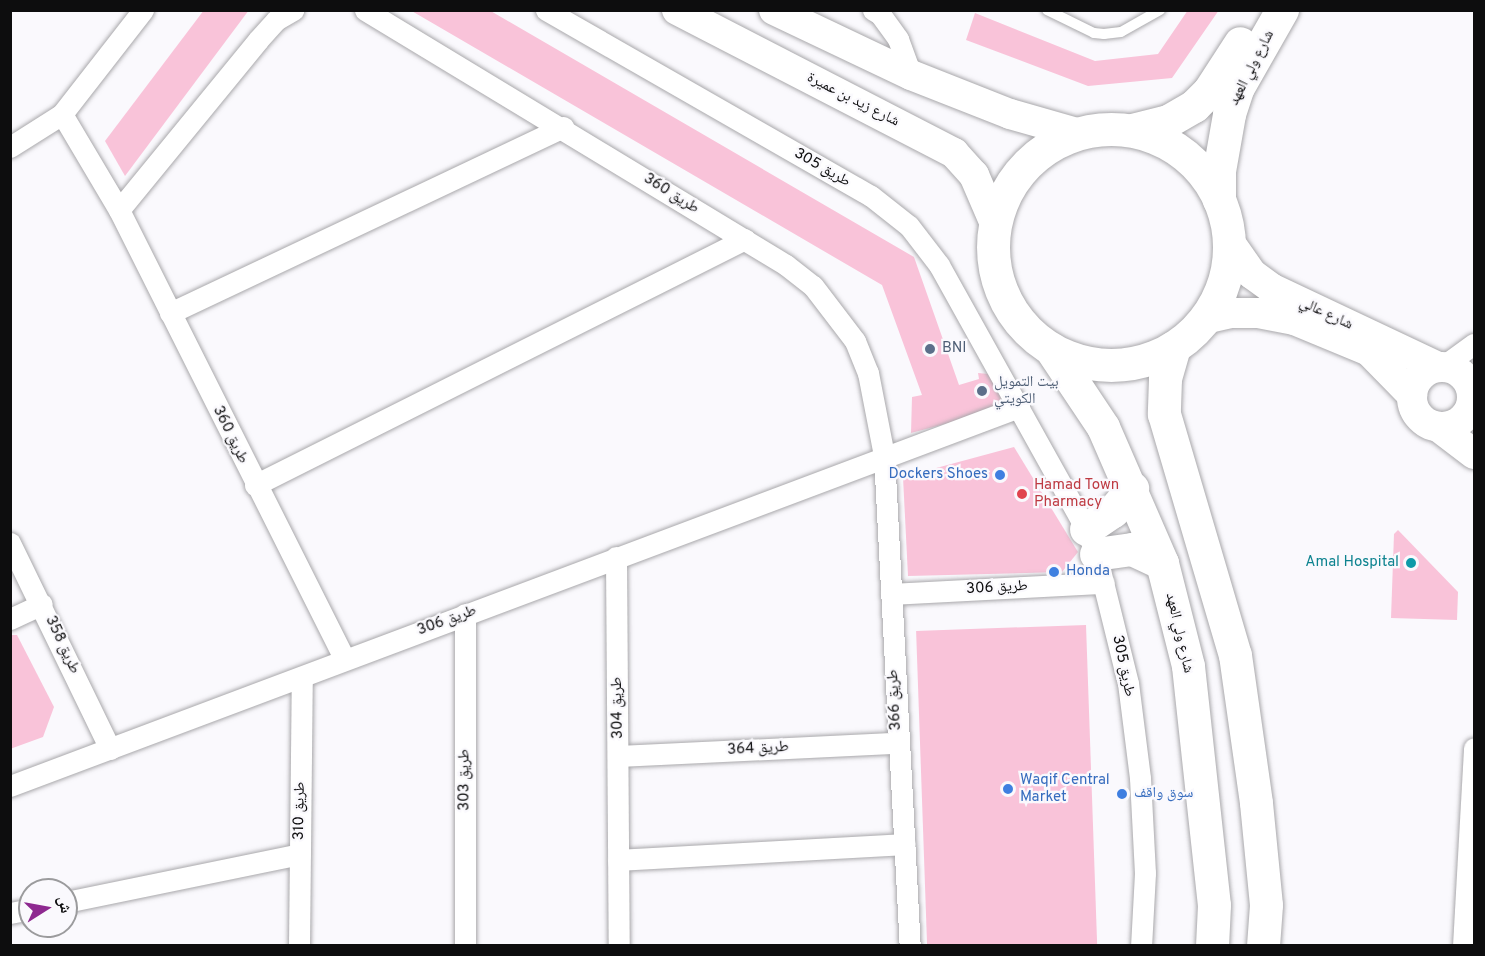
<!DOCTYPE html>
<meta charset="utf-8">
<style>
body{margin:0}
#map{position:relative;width:1485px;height:956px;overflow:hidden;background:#faf9fd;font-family:Overpass,"Noto Naskh Arabic",sans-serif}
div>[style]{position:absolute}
.building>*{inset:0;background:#f9c3d9;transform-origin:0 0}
.roads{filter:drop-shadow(0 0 2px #a9a8ab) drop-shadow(0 0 2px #a9a8ab)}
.lane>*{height:10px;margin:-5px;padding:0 5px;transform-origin:5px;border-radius:5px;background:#fff}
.street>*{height:21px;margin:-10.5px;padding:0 10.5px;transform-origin:10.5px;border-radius:10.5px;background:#fff}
.secondary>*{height:30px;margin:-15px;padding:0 15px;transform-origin:15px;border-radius:15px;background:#fff}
.secondary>.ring{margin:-15px;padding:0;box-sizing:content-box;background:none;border:30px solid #fff;border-radius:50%}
.primary>*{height:33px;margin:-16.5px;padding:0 16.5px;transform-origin:16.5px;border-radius:16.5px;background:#fff}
.primary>.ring{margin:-16.5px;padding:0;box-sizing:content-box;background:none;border:33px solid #fff;border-radius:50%}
.dots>*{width:16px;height:16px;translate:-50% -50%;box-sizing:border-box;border:3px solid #faf9fd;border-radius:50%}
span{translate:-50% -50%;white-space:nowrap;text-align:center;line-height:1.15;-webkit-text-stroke:4.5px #faf9fd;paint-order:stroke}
.street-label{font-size:15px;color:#0d0d0e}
.service-label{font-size:15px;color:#4e5e75}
.left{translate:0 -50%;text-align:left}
.shop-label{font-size:15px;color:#366cbe}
.right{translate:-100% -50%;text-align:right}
.health-label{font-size:15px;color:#be3a42}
.culture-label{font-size:15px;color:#0d838f}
.frame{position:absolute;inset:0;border:12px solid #0d0d0e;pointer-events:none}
.north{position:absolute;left:18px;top:878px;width:60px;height:60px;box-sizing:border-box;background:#faf9fd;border:2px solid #9b9b9d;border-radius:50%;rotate:79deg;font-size:16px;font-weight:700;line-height:24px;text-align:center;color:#0d0d0e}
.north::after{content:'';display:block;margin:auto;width:21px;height:27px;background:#8e2990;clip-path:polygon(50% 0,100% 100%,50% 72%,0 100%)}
</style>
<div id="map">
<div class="building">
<div style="clip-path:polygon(204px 10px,249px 10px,125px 176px,105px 141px)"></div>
<div style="clip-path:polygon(410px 10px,489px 10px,914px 257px,959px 385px,979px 379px,978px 373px,989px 374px,1001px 394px,1000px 402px,990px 412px,911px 433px,912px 397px,922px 395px,882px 285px)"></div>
<div style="clip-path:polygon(1188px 10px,1219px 10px,1172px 78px,1088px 86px,966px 40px,975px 13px,1095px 61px,1158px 54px)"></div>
<div style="clip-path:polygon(1014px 447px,1078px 552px,1062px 572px,908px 576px,903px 477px)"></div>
<div style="clip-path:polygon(1398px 530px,1458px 592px,1457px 620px,1391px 618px,1394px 534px)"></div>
<div style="left:1086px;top:625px;width:321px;height:170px;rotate:88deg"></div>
<div style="clip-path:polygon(10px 635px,17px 635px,54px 707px,43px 737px,10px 749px)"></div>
</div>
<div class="roads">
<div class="lane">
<div style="left:1047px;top:10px;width:52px;rotate:26.1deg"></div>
<div style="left:1094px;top:33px;width:10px;rotate:6deg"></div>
<div style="left:1104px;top:34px;width:17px;rotate:-7deg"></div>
<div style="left:1121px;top:32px;width:45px;rotate:-29.4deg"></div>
</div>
<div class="street">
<div style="left:365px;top:10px;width:492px;rotate:31.2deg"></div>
<div style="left:786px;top:265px;width:34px;rotate:38deg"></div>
<div style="left:813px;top:286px;width:69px;rotate:52.6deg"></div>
<div style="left:855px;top:341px;width:35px;rotate:68deg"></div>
<div style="left:868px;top:373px;width:84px;rotate:79deg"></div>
<div style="left:884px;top:455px;width:492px;rotate:87deg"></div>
<div style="left:546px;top:10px;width:374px;rotate:29.8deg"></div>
<div style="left:871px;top:196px;width:48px;rotate:38.3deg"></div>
<div style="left:909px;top:226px;width:49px;rotate:52.4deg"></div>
<div style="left:939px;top:265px;width:302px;rotate:60.9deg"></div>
<div style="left:1086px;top:529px;width:27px;rotate:68deg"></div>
<div style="left:1096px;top:554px;width:133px;rotate:76.1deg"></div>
<div style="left:1128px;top:683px;width:96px;rotate:82.8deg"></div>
<div style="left:1140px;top:778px;width:95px;rotate:87deg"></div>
<div style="left:1145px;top:873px;width:73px;rotate:93.1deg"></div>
<div style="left:873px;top:10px;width:8px;rotate:30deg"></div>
<div style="left:880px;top:14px;width:31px;rotate:54deg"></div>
<div style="left:898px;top:39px;width:38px;rotate:70deg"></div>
<div style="left:62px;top:114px;width:112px;rotate:59.3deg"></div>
<div style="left:119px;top:210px;width:501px;rotate:63.33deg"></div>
<div style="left:10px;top:147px;width:62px;rotate:-32.4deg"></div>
<div style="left:62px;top:114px;width:132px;rotate:-52.1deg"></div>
<div style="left:119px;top:210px;width:220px;rotate:-50.7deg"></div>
<div style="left:258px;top:40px;width:27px;rotate:-48deg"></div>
<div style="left:276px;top:20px;width:20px;rotate:-30deg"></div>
<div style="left:170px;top:313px;width:435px;rotate:-25.3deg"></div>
<div style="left:1442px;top:367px;width:39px;rotate:-36deg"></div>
<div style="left:1471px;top:387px;width:9px;rotate:-69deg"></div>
<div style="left:255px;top:485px;width:548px;rotate:-26.66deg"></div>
<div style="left:10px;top:543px;width:229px;rotate:64.1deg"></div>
<div style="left:616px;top:557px;width:389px;rotate:89.6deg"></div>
<div style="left:891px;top:594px;width:213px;rotate:-3deg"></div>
<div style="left:10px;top:619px;width:35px;rotate:-25deg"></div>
<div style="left:618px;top:756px;width:279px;rotate:-2.7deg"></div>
<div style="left:10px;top:786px;width:1078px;rotate:-20.59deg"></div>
<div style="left:618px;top:860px;width:287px;rotate:-3.2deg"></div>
<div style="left:66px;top:902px;width:239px;rotate:-11.6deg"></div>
<div style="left:10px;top:913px;width:20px;rotate:-11deg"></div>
<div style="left:299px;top:946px;width:269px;rotate:-89.4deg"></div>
<div style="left:465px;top:946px;width:332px;rotate:-90deg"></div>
<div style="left:1463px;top:946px;width:198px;rotate:-86.8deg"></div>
</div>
<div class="secondary">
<div style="left:677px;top:10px;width:312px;rotate:27.3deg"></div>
<div style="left:954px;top:153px;width:30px;rotate:48deg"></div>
<div style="left:974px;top:175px;width:53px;rotate:66.8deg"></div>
<div style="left:774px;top:10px;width:152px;rotate:25.4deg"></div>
<div style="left:911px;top:75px;width:106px;rotate:21.5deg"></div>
<div style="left:1010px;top:114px;width:70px;rotate:15.8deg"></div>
<div style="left:1229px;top:241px;width:40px;rotate:55.1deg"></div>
<div style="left:1252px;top:274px;width:24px;rotate:36deg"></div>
<div style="left:1271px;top:288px;width:185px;rotate:25.3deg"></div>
<div style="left:1205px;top:319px;width:26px;rotate:-13deg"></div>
<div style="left:1230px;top:313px;width:28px"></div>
<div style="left:1258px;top:313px;width:37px;rotate:11deg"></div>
<div style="left:1294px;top:320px;width:81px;rotate:22.5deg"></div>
<div style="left:1369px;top:351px;width:62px;rotate:45.7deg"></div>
<div class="ring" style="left:1412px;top:367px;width:30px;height:30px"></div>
<div style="left:1440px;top:428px;width:43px;rotate:37.4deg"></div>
</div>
<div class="primary">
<div class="ring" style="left:993px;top:129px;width:203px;height:203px"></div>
<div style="left:1132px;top:130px;width:37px;rotate:-14deg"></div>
<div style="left:1168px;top:121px;width:30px;rotate:-30deg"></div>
<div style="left:1194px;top:106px;width:21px;rotate:-45deg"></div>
<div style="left:1209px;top:91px;width:57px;rotate:-57.1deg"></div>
<div style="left:1219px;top:200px;width:29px;rotate:-90deg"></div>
<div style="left:1219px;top:171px;width:58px;rotate:-80deg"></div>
<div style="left:1229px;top:114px;width:28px;rotate:-72deg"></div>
<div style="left:1238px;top:87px;width:89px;rotate:-60.3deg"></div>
<div style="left:1174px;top:347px;width:33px;rotate:106deg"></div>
<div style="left:1165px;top:379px;width:35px;rotate:92deg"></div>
<div style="left:1164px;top:414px;width:251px;rotate:73.6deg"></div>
<div style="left:1235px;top:655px;width:149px;rotate:81.9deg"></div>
<div style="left:1256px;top:803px;width:102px;rotate:84.4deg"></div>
<div style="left:1266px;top:905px;width:41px;rotate:94.2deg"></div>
<div style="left:1051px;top:349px;width:94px;rotate:56.3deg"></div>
<div style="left:1103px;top:427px;width:148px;rotate:66.5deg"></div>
<div style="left:1162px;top:563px;width:106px;rotate:75.8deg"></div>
<div style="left:1188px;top:666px;width:240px;rotate:83.8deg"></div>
<div style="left:1214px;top:905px;width:41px;rotate:92.8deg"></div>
<div style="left:1086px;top:529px;width:32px;rotate:-34deg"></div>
<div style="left:1113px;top:511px;width:30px;rotate:-50deg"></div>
<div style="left:1096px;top:554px;width:36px;rotate:-8deg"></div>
<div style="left:1132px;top:549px;width:33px;rotate:25deg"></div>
</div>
</div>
<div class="dots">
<div style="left:930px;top:349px;background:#5c6f8a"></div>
<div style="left:982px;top:391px;background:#5c6f8a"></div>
<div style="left:1000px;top:475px;background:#3f7fe0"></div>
<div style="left:1022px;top:494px;background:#e0444e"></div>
<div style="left:1411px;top:563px;background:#0f9aa8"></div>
<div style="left:1054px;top:572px;background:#3f7fe0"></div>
<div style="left:1008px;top:789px;background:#3f7fe0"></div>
<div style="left:1122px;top:794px;background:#3f7fe0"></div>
</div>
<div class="street-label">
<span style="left:1252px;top:68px;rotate:-63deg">شارع ولي العهد</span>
<span style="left:853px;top:100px;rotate:27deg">شارع زيد بن عميرة</span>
<span style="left:822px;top:168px;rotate:30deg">طريق 305</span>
<span style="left:671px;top:194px;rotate:32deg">طريق 360</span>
<span style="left:1326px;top:314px;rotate:25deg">شارع عالي</span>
<span style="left:230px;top:435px;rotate:64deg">طريق 360</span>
<span style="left:997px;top:588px;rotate:-3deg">طريق 306</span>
<span style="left:447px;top:621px;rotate:-20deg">طريق 306</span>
<span style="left:1179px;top:633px;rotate:77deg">شارع ولي العهد</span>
<span style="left:62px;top:645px;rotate:65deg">طريق 358</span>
<span style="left:1123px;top:666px;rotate:78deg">طريق 305</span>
<span style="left:895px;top:700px;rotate:-93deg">طريق 366</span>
<span style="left:618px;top:708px;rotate:-91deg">طريق 304</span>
<span style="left:758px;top:749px;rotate:-3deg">طريق 364</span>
<span style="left:465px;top:780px;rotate:-90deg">طريق 303</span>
<span style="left:300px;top:811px;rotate:-89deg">طريق 310</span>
</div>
<div class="service-label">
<span class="left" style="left:942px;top:349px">BNI</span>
<span class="left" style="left:994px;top:391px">بيت التمويل<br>الكويتي</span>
</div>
<div class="shop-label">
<span class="right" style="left:988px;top:475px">Dockers Shoes</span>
<span class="left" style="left:1066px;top:572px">Honda</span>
<span class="left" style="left:1020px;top:789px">Waqif Central<br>Market</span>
<span class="left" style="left:1134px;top:794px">سوق واقف</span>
</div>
<div class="health-label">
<span class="left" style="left:1034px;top:494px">Hamad Town<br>Pharmacy</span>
</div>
<div class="culture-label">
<span class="right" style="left:1399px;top:563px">Amal Hospital</span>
</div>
<div class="frame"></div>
<div class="north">ش</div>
</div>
